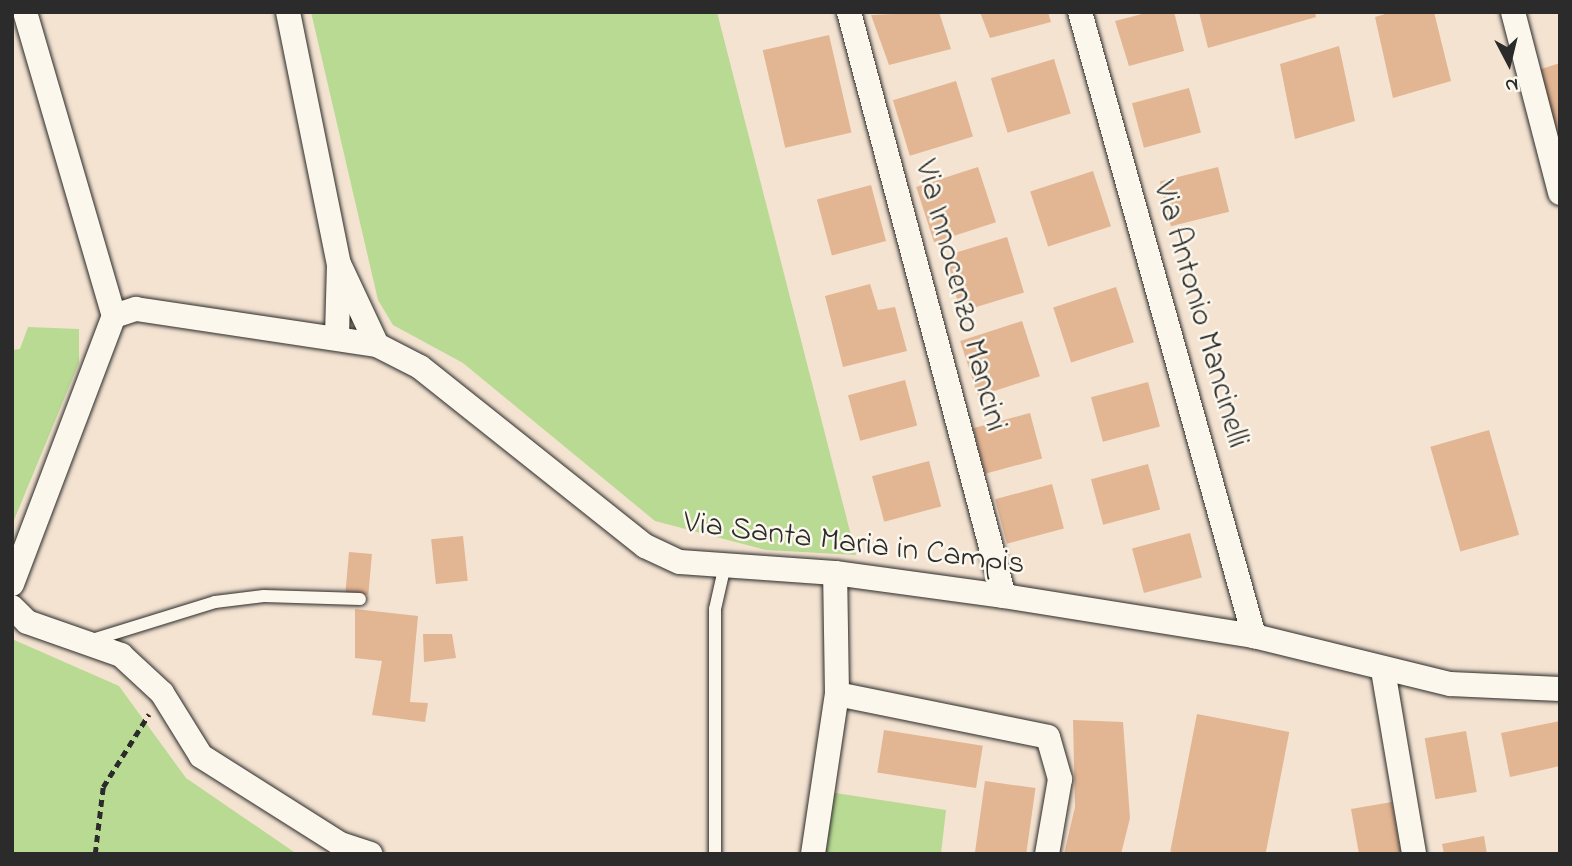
<!DOCTYPE html>
<style>
body{margin:0}
#map{position:relative;width:1572px;height:866px;overflow:hidden;background:#f4e3d1;font-family:"Indie Flower",sans-serif}
div>[style]{position:absolute}
.green>*{inset:0;background:#b9da93}
.building>*{inset:0;background:#e2b593;transform-origin:0 0}
.path>*{height:4.5px;margin-top:-2.25px;transform-origin:0;background:repeating-linear-gradient(90deg,#2b2b2b 0 7px,transparent 0 12px)}
.roads{filter:drop-shadow(0 0 2px #2b2b2b) drop-shadow(0 0 2px #2b2b2b)}
.lane>*{height:12px;margin:-6px;padding:0 6px;transform-origin:6px;border-radius:6px;background:#fbf7ec}
.street>*{height:24px;margin:-12px;padding:0 12px;transform-origin:12px;border-radius:12px;background:#fbf7ec}
span{translate:-50% -50%;white-space:nowrap;text-align:center;line-height:1.15;-webkit-text-stroke:5px #fbf7ec;paint-order:stroke}
.street-label{font-size:32px;color:#2b2b2b}
.frame{position:absolute;inset:0;border:14px solid #2b2b2b;pointer-events:none}
.north{position:absolute;left:1474px;top:28px;width:70px;height:70px;-webkit-text-stroke:5px #fbf7ec;paint-order:stroke;rotate:173deg;font-size:19px;font-weight:700;line-height:28px;text-align:center;color:#2b2b2b}
.north::after{content:'';display:block;margin:auto;width:24px;height:32px;background:#2b2b2b;clip-path:polygon(50% 0,100% 100%,50% 72%,0 100%)}
</style>
<div id="map">
<div class="green">
<div style="clip-path:polygon(311px 12px,717px 12px,856px 555px,766px 550px,655px 521px,463px 363px,393px 325px,378px 300px)"></div>
<div style="clip-path:polygon(28px 327px,79px 329px,79px 363px,12px 525px,12px 350px,20px 349px)"></div>
<div style="clip-path:polygon(12px 639px,119px 686px,186px 778px,297px 854px,12px 854px)"></div>
<div style="clip-path:polygon(829px 792px,946px 810px,941px 854px,825px 854px)"></div>
</div>
<div class="building">
<div style="clip-path:polygon(939px 12px,951px 49px,889px 65px,871px 15px)"></div>
<div style="clip-path:polygon(980px 12px,1048px 12px,1051px 22px,990px 38px)"></div>
<div style="clip-path:polygon(1150px 12px,1174px 12px,1184px 51px,1129px 66px,1115px 21px)"></div>
<div style="clip-path:polygon(1199px 12px,1315px 12px,1316px 17px,1208px 48px)"></div>
<div style="clip-path:polygon(1392px 12px,1434px 12px,1451px 81px,1393px 98px,1375px 17px)"></div>
<div style="left:829px;top:35px;width:100px;height:68px;rotate:77deg"></div>
<div style="clip-path:polygon(1339px 46px,1355px 121px,1295px 139px,1280px 64px)"></div>
<div style="left:1054px;top:59px;width:57px;height:66px;rotate:73deg"></div>
<div style="clip-path:polygon(1560px 63px,1560px 149px,1535px 71px)"></div>
<div style="left:956px;top:81px;width:58px;height:66px;rotate:73deg"></div>
<div style="left:1189px;top:88px;width:46px;height:59px;rotate:75deg"></div>
<div style="left:978px;top:167px;width:58px;height:65px;rotate:72deg"></div>
<div style="left:1218px;top:167px;width:46px;height:60px;rotate:76deg"></div>
<div style="left:1093px;top:171px;width:58px;height:66px;rotate:72deg"></div>
<div style="left:871px;top:185px;width:58px;height:56px;rotate:75deg"></div>
<div style="left:1007px;top:237px;width:58px;height:66px;rotate:73deg"></div>
<div style="clip-path:polygon(870px 284px,878px 310px,895px 307px,907px 351px,843px 367px,825px 296px)"></div>
<div style="left:1116px;top:287px;width:58px;height:66px;rotate:72deg"></div>
<div style="left:1022px;top:321px;width:58px;height:65px;rotate:72deg"></div>
<div style="left:905px;top:380px;width:47px;height:59px;rotate:75deg"></div>
<div style="left:1148px;top:382px;width:46px;height:59px;rotate:75deg"></div>
<div style="left:1030px;top:413px;width:47px;height:59px;rotate:75deg"></div>
<div style="left:1489px;top:430px;width:109px;height:61px;rotate:74deg"></div>
<div style="left:929px;top:461px;width:47px;height:59px;rotate:75deg"></div>
<div style="left:1148px;top:464px;width:47px;height:59px;rotate:75deg"></div>
<div style="left:1052px;top:484px;width:46px;height:59px;rotate:75deg"></div>
<div style="left:1190px;top:533px;width:46px;height:60px;rotate:75deg"></div>
<div style="left:463px;top:536px;width:45px;height:32px;rotate:84deg"></div>
<div style="left:349px;top:552px;width:23px;height:41px;rotate:5deg"></div>
<div style="clip-path:polygon(355px 609px,418px 616px,410px 702px,428px 703px,425px 722px,372px 715px,382px 661px,355px 658px)"></div>
<div style="clip-path:polygon(423px 634px,452px 634px,456px 658px,424px 662px)"></div>
<div style="left:1197px;top:714px;width:94px;height:140px;rotate:11deg"></div>
<div style="clip-path:polygon(1073px 720px,1123px 722px,1130px 818px,1121px 854px,1064px 854px,1075px 807px)"></div>
<div style="clip-path:polygon(1560px 721px,1560px 766px,1510px 777px,1501px 733px)"></div>
<div style="left:884px;top:730px;width:100px;height:43px;rotate:9deg"></div>
<div style="left:1466px;top:731px;width:62px;height:42px;rotate:80deg"></div>
<div style="left:985px;top:781px;width:51px;height:74px;rotate:8deg"></div>
<div style="clip-path:polygon(1392px 802px,1401px 854px,1359px 854px,1351px 809px)"></div>
<div style="clip-path:polygon(1484px 836px,1487px 854px,1444px 854px,1442px 844px)"></div>
</div>
<div class="path">
<div style="left:95px;top:854px;width:67px;rotate:-83.2deg"></div>
<div style="left:103px;top:787px;width:86px;rotate:-57.8deg"></div>
</div>
<div class="roads">
<div class="lane">
<div style="left:89px;top:641px;width:132px;rotate:-17.2deg"></div>
<div style="left:215px;top:602px;width:49px;rotate:-7deg"></div>
<div style="left:264px;top:596px;width:96px;rotate:1.8deg"></div>
<div style="left:715px;top:854px;width:245px;rotate:-90deg"></div>
<div style="left:715px;top:609px;width:45px;rotate:-77.2deg"></div>
</div>
<div class="street">
<div style="left:25px;top:12px;width:317px;rotate:73.7deg"></div>
<div style="left:288px;top:12px;width:257px;rotate:78.6deg"></div>
<div style="left:339px;top:264px;width:73px;rotate:91.6deg"></div>
<div style="left:849px;top:12px;width:604px;rotate:75.14deg"></div>
<div style="left:1080px;top:12px;width:648px;rotate:74.42deg"></div>
<div style="left:1513px;top:12px;width:187px;rotate:75.4deg"></div>
<div style="left:341px;top:268px;width:85px;rotate:64.9deg"></div>
<div style="left:12px;top:584px;width:287px;rotate:-69.2deg"></div>
<div style="left:114px;top:316px;width:23px;rotate:-18deg"></div>
<div style="left:136px;top:309px;width:244px;rotate:8.5deg"></div>
<div style="left:377px;top:345px;width:48px;rotate:27.1deg"></div>
<div style="left:420px;top:367px;width:288px;rotate:38.5deg"></div>
<div style="left:645px;top:546px;width:38px;rotate:25deg"></div>
<div style="left:680px;top:562px;width:155px;rotate:4.1deg"></div>
<div style="left:835px;top:573px;width:171px;rotate:7.8deg"></div>
<div style="left:1004px;top:596px;width:253px;rotate:9.1deg"></div>
<div style="left:1254px;top:636px;width:202px;rotate:13.8deg"></div>
<div style="left:1450px;top:684px;width:110px;rotate:2.6deg"></div>
<div style="left:12px;top:607px;width:21px;rotate:45deg"></div>
<div style="left:27px;top:622px;width:100px;rotate:19.3deg"></div>
<div style="left:121px;top:655px;width:56px;rotate:42.8deg"></div>
<div style="left:162px;top:693px;width:74px;rotate:58.2deg"></div>
<div style="left:201px;top:756px;width:165px;rotate:32.3deg"></div>
<div style="left:340px;top:844px;width:32px;rotate:18deg"></div>
<div style="left:1383px;top:670px;width:187px;rotate:80.4deg"></div>
<div style="left:837px;top:694px;width:215px;rotate:11.5deg"></div>
<div style="left:1048px;top:737px;width:44px;rotate:74.1deg"></div>
<div style="left:1060px;top:779px;width:76px;rotate:99.8deg"></div>
<div style="left:813px;top:854px;width:162px;rotate:-81.5deg"></div>
<div style="left:837px;top:694px;width:121px;rotate:-90.9deg"></div>
</div>
</div>
<div class="street-label">
<span style="left:959px;top:296px;rotate:75deg">Via Innocenzo Mancini</span>
<span style="left:1199px;top:315px;rotate:74deg">Via Antonio Mancinelli</span>
<span style="left:854px;top:545px;rotate:7deg">Via Santa Maria in Campis</span>
</div>
<div class="frame"></div>
<div class="north">N</div>
</div>
